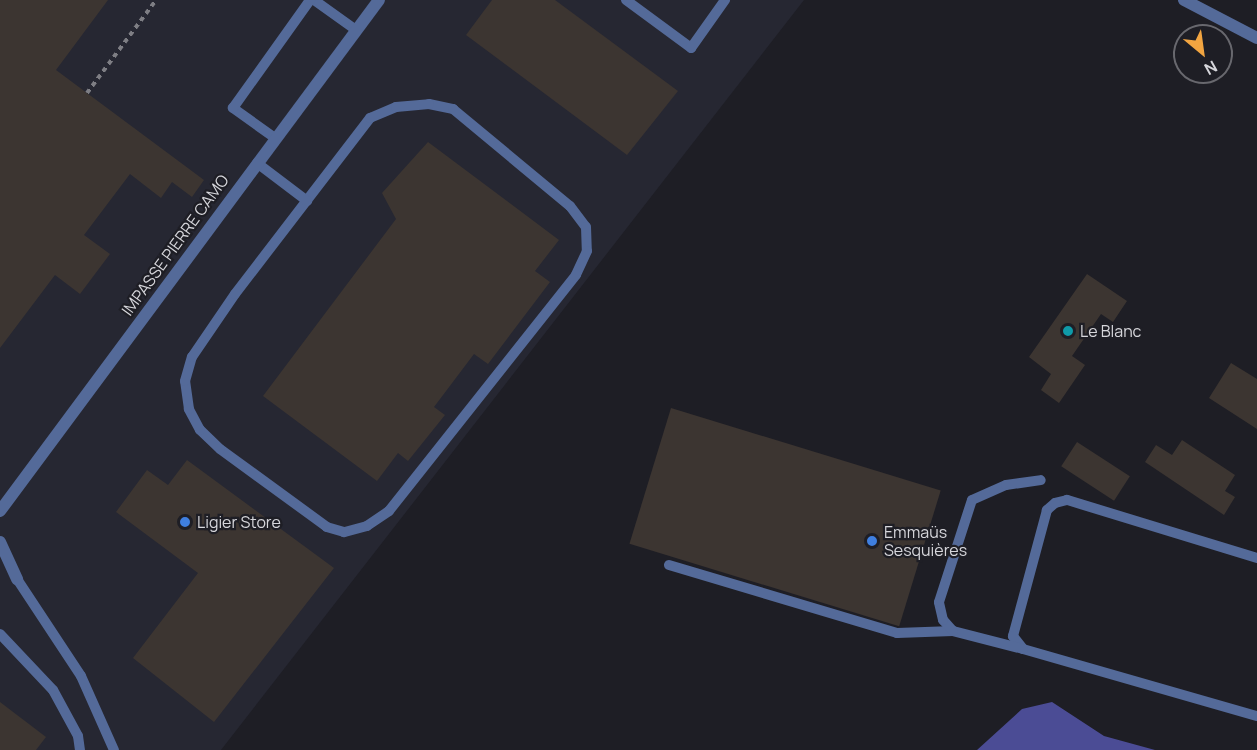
<!DOCTYPE html>
<meta charset="utf-8">
<style>
body{margin:0}
#map{position:relative;width:1257px;height:750px;overflow:hidden;background:#1e1e25;font-family:Manrope,sans-serif}
div>[style]{position:absolute}
.built>*{inset:0;background:#262732}
.forest>*{inset:0;background:#4b4c95}
.building>*{inset:0;background:#3c3531;transform-origin:0 0}
.path>*{height:4px;margin-top:-2px;transform-origin:0;background:repeating-linear-gradient(90deg,#7e7e84 0 4.5px,transparent 0 9px)}
.service>*{height:10px;margin:-5px;padding:0 5px;transform-origin:5px;border-radius:5px;background:#546a99}
.minor>*{height:12px;margin:-6px;padding:0 6px;transform-origin:6px;border-radius:6px;background:#546a99}
.tertiary>*{height:12px;margin:-6px;padding:0 6px;transform-origin:6px;border-radius:6px;background:#546a99}
.dots>*{width:16px;height:16px;translate:-50% -50%;box-sizing:border-box;border:3px solid #1e1e25;border-radius:50%}
span{translate:-50% -50%;white-space:nowrap;text-align:center;line-height:1.15;-webkit-text-stroke:4.5px #1e1e25;paint-order:stroke}
.street-label{font-size:16px;color:#d6d6db}
.poi-label{font-size:16px;color:#d6d6db}
.left{translate:0 -50%;text-align:left}
.north{position:absolute;left:1173px;top:24px;width:60px;height:60px;box-sizing:border-box;background:#1e1e25;border:2px solid #68686e;border-radius:50%;rotate:151deg;font-size:16px;font-weight:700;line-height:24px;text-align:center;color:#d6d6db}
.north::after{content:'';display:block;margin:auto;width:21px;height:27px;background:#f2a541;clip-path:polygon(50% 0,100% 100%,50% 72%,0 100%)}
</style>
<div id="map">
<div class="built">
<div style="clip-path:polygon(0 0,804px 0,221px 750px,0 750px)"></div>
</div>
<div class="forest">
<div style="clip-path:polygon(1052px 702px,1104px 736px,1155px 750px,977px 750px,1022px 709px)"></div>
</div>
<div class="building">
<div style="clip-path:polygon(0 0,108px 0,56px 70px,204px 180px,192px 197px,172px 182px,161px 198px,130px 174px,84px 235px,110px 254px,80px 294px,55px 275px,0 348px)"></div>
<div style="clip-path:polygon(492px 0,555px 0,678px 91px,627px 155px,466px 35px)"></div>
<div style="clip-path:polygon(428px 142px,559px 240px,535px 271px,550px 282px,488px 364px,474px 354px,434px 407px,445px 415px,408px 461px,398px 453px,377px 481px,263px 396px,396px 219px,382px 193px)"></div>
<div style="clip-path:polygon(1087px 274px,1127px 301px,1113px 322px,1101px 314px,1072px 356px,1085px 365px,1059px 403px,1041px 390px,1051px 374px,1029px 357px)"></div>
<div style="clip-path:polygon(1231px 363px,1257px 379px,1257px 429px,1209px 398px)"></div>
<div style="left:671px;top:408px;width:282px;height:142px;rotate:17deg"></div>
<div style="clip-path:polygon(1182px 440px,1235px 475px,1225px 491px,1235px 497px,1224px 515px,1145px 462px,1156px 445px,1172px 455px)"></div>
<div style="left:1077px;top:442px;width:63px;height:29px;rotate:33deg"></div>
<div style="clip-path:polygon(187px 460px,334px 568px,214px 722px,133px 658px,198px 573px,116px 512px,147px 470px,168px 485px)"></div>
<div style="clip-path:polygon(0 702px,46px 737px,36px 750px,0 750px)"></div>
</div>
<div class="path">
<div style="left:87px;top:93px;width:116px;rotate:-53.4deg"></div>
</div>
<div class="service">
<div style="left:314px;top:0;width:52px;rotate:35.5deg"></div>
<div style="left:626px;top:0;width:81px;rotate:36.4deg"></div>
<div style="left:691px;top:48px;width:59px;rotate:-54.7deg"></div>
<div style="left:429px;top:104px;width:25px;rotate:12deg"></div>
<div style="left:453px;top:109px;width:152px;rotate:39.7deg"></div>
<div style="left:570px;top:206px;width:26px;rotate:53deg"></div>
<div style="left:586px;top:227px;width:24px;rotate:88deg"></div>
<div style="left:587px;top:251px;width:26px;rotate:115deg"></div>
<div style="left:576px;top:275px;width:301px;rotate:128.4deg"></div>
<div style="left:389px;top:511px;width:27px;rotate:146deg"></div>
<div style="left:367px;top:526px;width:24px;rotate:165deg"></div>
<div style="left:344px;top:532px;width:18px;rotate:-164deg"></div>
<div style="left:327px;top:527px;width:132px;rotate:-143.9deg"></div>
<div style="left:220px;top:449px;width:28px;rotate:-136deg"></div>
<div style="left:200px;top:430px;width:24px;rotate:-118deg"></div>
<div style="left:189px;top:409px;width:28px;rotate:-98deg"></div>
<div style="left:185px;top:381px;width:25px;rotate:-74deg"></div>
<div style="left:192px;top:357px;width:76px;rotate:-55.7deg"></div>
<div style="left:235px;top:294px;width:222px;rotate:-52.5deg"></div>
<div style="left:370px;top:118px;width:28px;rotate:-23deg"></div>
<div style="left:396px;top:107px;width:33px;rotate:-5deg"></div>
<div style="left:275px;top:138px;width:52px;rotate:-144.5deg"></div>
<div style="left:233px;top:108px;width:133px;rotate:-54.5deg"></div>
<div style="left:257px;top:163px;width:63px;rotate:37.2deg"></div>
<div style="left:1257px;top:558px;width:199px;rotate:-163deg"></div>
<div style="left:1067px;top:500px;width:12px;rotate:166deg"></div>
<div style="left:1055px;top:503px;width:11px;rotate:139deg"></div>
<div style="left:1047px;top:510px;width:131px;rotate:105.1deg"></div>
<div style="left:1013px;top:636px;width:16px;rotate:52deg"></div>
<div style="left:1023px;top:649px;width:243px;rotate:16deg"></div>
<div style="left:669px;top:565px;width:238px;rotate:16.6deg"></div>
<div style="left:897px;top:633px;width:56px;rotate:-2deg"></div>
<div style="left:17px;top:579px;width:116px;rotate:56.6deg"></div>
<div style="left:81px;top:676px;width:81px;rotate:66deg"></div>
<div style="left:0;top:634px;width:77px;rotate:46.6deg"></div>
<div style="left:53px;top:690px;width:52px;rotate:61.5deg"></div>
<div style="left:78px;top:736px;width:14px;rotate:82deg"></div>
<div style="left:1023px;top:649px;width:72px;rotate:-165.6deg"></div>
<div style="left:953px;top:631px;width:15px;rotate:-132deg"></div>
<div style="left:943px;top:620px;width:18px;rotate:-103deg"></div>
<div style="left:939px;top:602px;width:107px;rotate:-72.1deg"></div>
<div style="left:972px;top:500px;width:37px;rotate:-24deg"></div>
<div style="left:1006px;top:485px;width:35px;rotate:-8deg"></div>
</div>
<div class="minor">
<div style="left:0;top:511px;width:636px;rotate:-53.44deg"></div>
<div style="left:0;top:542px;width:41px;rotate:65.3deg"></div>
</div>
<div class="tertiary">
<div style="left:1184px;top:0;width:82px;rotate:27.5deg"></div>
</div>
<div class="dots">
<div style="left:1068px;top:331px;background:#0f9aa8"></div>
<div style="left:185px;top:522px;background:#3f7fe0"></div>
<div style="left:872px;top:541px;background:#3f7fe0"></div>
</div>
<div class="street-label">
<span style="left:175px;top:245px;rotate:-54deg">IMPASSE PIERRE CAMO</span>
</div>
<div class="poi-label">
<span class="left" style="left:1080px;top:331px">Le Blanc</span>
<span class="left" style="left:197px;top:522px">Ligier Store</span>
<span class="left" style="left:884px;top:541px">Emmaüs<br>Sesquières</span>
</div>
<div class="north">N</div>
</div>
